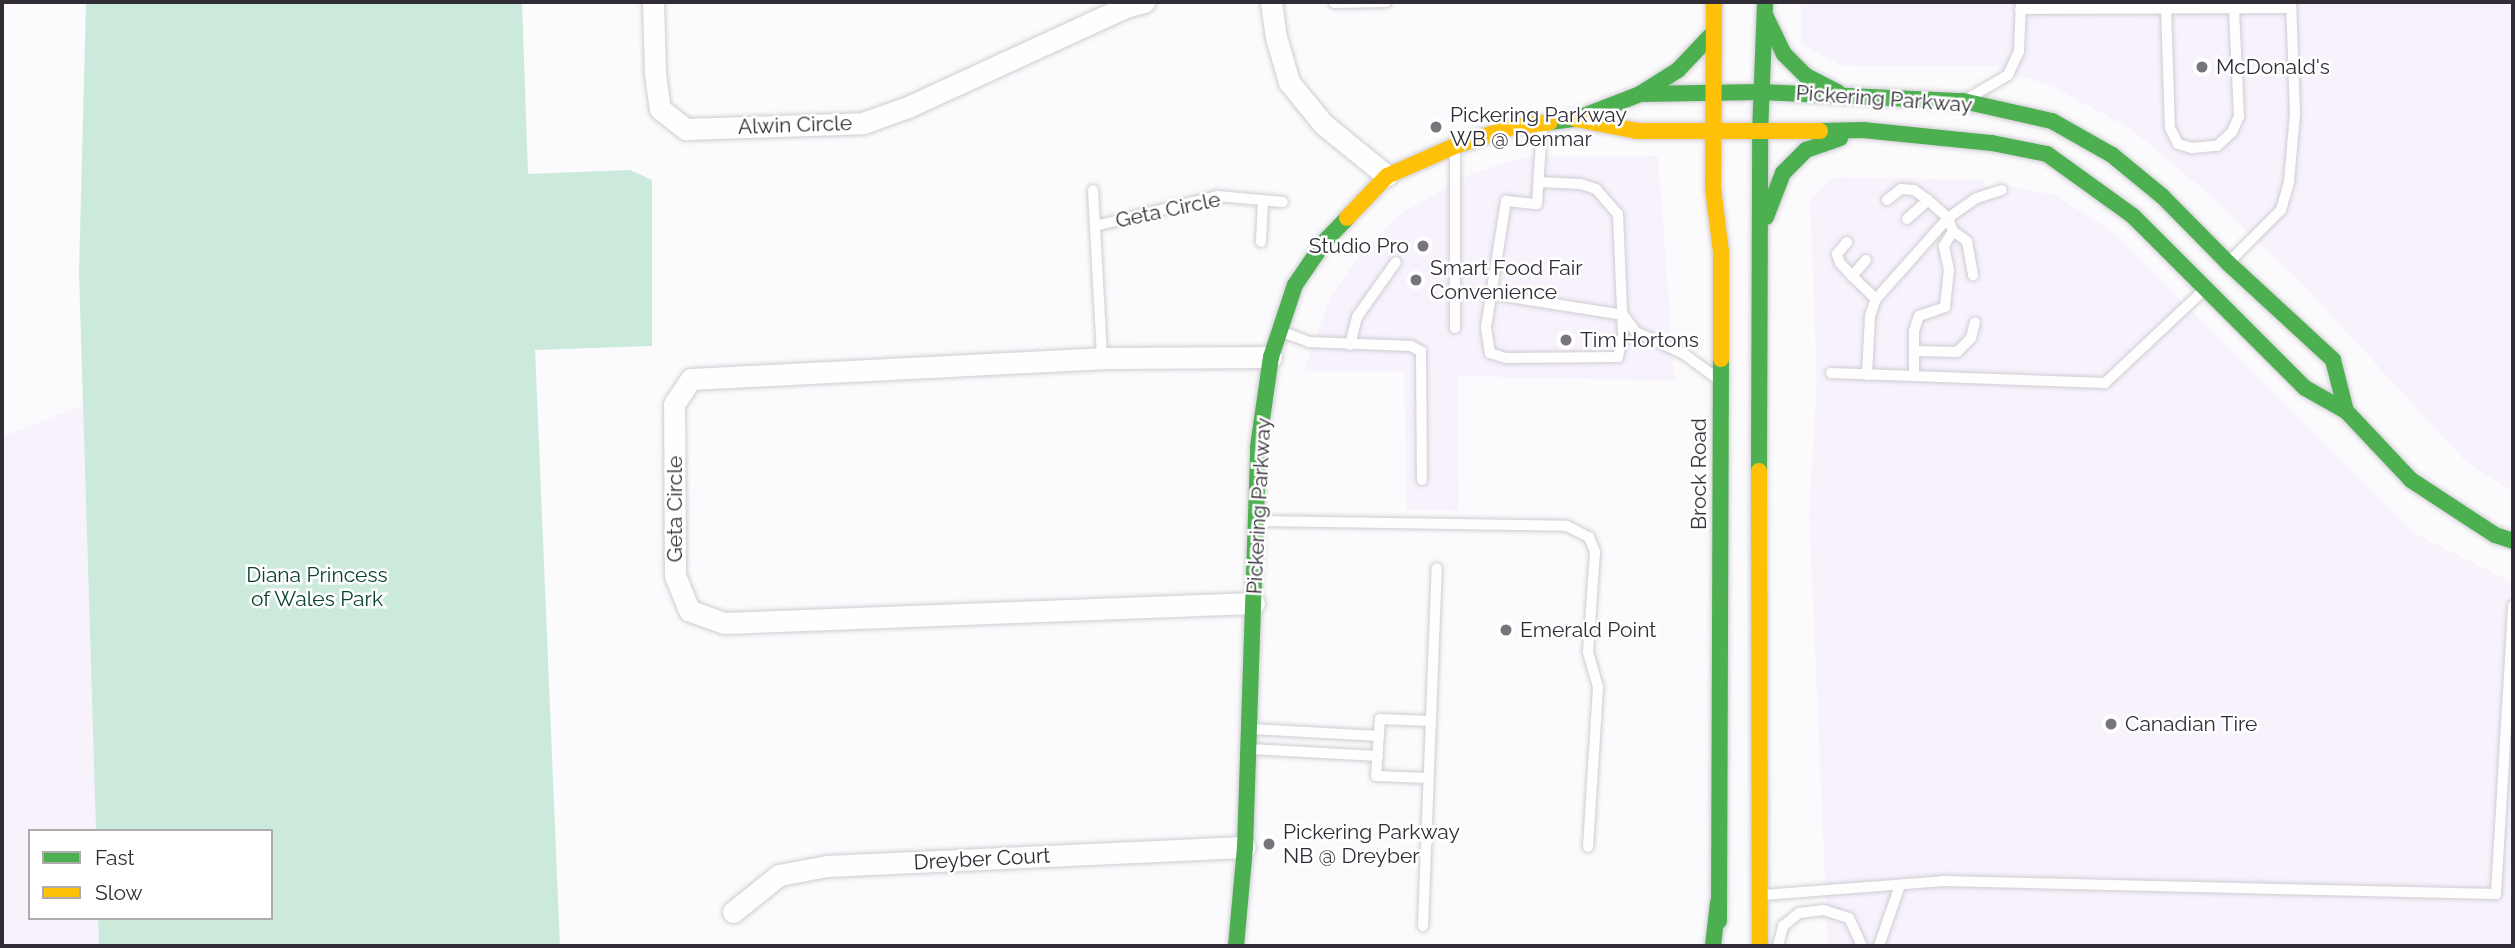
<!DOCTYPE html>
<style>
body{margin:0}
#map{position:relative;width:2515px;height:948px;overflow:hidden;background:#fbfafc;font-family:Raleway,sans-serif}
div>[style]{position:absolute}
.built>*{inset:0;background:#f8f2fd}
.green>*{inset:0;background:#cceadc}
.roads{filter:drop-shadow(0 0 2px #cfcdd2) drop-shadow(0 0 2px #cfcdd2)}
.lane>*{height:10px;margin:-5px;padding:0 5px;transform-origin:5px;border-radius:5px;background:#fefeff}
.street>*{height:21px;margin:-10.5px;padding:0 10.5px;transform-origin:10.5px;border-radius:10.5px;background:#fefeff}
.fast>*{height:16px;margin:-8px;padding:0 8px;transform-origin:8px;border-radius:8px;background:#4caf50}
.slow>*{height:16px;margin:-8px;padding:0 8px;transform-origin:8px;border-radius:8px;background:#ffc107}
.dots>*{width:19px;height:19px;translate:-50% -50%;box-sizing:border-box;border:4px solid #fff;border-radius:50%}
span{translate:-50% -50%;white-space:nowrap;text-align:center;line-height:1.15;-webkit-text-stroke:5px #fff;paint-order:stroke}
.poi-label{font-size:21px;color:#312c35}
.left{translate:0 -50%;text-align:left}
.right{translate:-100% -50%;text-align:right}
.street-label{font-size:21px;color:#312c35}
.park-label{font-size:21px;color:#08432f}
.frame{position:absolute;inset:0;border:4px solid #312c35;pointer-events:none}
.legend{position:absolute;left:28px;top:829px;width:245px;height:91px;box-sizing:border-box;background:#fff;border:2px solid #adabae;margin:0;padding:9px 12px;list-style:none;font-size:21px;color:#312c35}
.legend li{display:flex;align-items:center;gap:14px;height:35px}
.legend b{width:35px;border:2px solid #adabae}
</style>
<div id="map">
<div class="built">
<div style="clip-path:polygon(1801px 2px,2513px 2px,2513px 492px,2465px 461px,2310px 292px,2213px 198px,2130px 128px,2053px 87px,1995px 66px,1841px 65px,1801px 44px)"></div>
<div style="clip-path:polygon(1658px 156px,1675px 381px,1457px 376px,1459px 511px,1407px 510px,1404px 372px,1304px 371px,1330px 298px,1362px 252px,1397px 216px,1471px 174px,1524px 157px)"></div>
<div style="clip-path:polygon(1834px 177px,1983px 180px,1998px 205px,2001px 185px,2054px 195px,2109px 229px,2415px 534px,2513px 583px,2513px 946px,1828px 946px,1809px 512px,1817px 384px,1810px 200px)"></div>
<div style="clip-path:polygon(83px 405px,96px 831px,30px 831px,30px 918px,98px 918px,99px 946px,2px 946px,2px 437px)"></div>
</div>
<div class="green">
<div style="clip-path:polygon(86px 2px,522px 2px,528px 174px,630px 170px,652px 180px,652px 346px,535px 350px,560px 946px,99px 946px,98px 918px,271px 918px,271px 831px,96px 831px,79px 273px)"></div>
</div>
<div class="roads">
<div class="lane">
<div style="left:1334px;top:3px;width:52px;rotate:-1.1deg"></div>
<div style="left:2020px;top:9px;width:271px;rotate:-0.2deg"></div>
<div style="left:2166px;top:9px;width:119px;rotate:88.1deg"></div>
<div style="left:2170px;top:128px;width:18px;rotate:63deg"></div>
<div style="left:2178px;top:144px;width:15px;rotate:16deg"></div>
<div style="left:2192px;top:148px;width:25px;rotate:-5deg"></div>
<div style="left:2217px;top:146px;width:21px;rotate:-43deg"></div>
<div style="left:2232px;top:132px;width:17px;rotate:-66deg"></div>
<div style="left:2239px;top:116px;width:108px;rotate:-92.7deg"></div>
<div style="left:1972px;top:96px;width:42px;rotate:-30.3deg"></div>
<div style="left:2008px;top:75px;width:26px;rotate:-65deg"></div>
<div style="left:2019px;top:51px;width:49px;rotate:-87.7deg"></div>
<div style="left:1539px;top:182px;width:41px;rotate:2.8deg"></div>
<div style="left:1580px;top:184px;width:17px;rotate:17deg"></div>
<div style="left:1596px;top:189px;width:33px;rotate:49deg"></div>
<div style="left:1618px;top:214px;width:121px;rotate:87.6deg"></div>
<div style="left:1623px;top:335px;width:23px;rotate:103deg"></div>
<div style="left:1618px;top:357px;width:112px;rotate:179.5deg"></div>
<div style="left:1506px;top:358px;width:17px;rotate:-163deg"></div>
<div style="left:1490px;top:353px;width:26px;rotate:-99deg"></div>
<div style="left:1486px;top:327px;width:128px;rotate:-81deg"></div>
<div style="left:1506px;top:201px;width:31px;rotate:6deg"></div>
<div style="left:1537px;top:204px;width:78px;rotate:-86.3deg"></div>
<div style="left:1093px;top:190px;width:168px;rotate:86.9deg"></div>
<div style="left:1887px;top:200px;width:18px;rotate:-38deg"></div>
<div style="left:1901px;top:189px;width:13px;rotate:4deg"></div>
<div style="left:1914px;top:190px;width:17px;rotate:36deg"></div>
<div style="left:1928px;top:200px;width:27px;rotate:42deg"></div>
<div style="left:1948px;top:218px;width:14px;rotate:69deg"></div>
<div style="left:1953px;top:231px;width:17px;rotate:36deg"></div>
<div style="left:1967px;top:241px;width:35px;rotate:80deg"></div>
<div style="left:1907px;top:219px;width:28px;rotate:-42deg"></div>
<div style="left:1095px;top:226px;width:127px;rotate:-13.7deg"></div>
<div style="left:1218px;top:196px;width:65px;rotate:5.3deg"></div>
<div style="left:1261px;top:242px;width:42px;rotate:-87.3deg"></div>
<div style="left:1847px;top:242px;width:16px;rotate:130deg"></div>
<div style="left:1837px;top:254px;width:9px;rotate:72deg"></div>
<div style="left:1840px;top:263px;width:18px;rotate:47deg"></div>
<div style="left:1866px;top:260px;width:21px;rotate:131deg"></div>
<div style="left:1852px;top:276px;width:33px;rotate:44deg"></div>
<div style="left:2230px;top:261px;width:72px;rotate:-45deg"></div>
<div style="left:2281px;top:210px;width:29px;rotate:-74deg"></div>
<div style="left:2289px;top:182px;width:68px;rotate:-85deg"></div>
<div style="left:2295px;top:114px;width:112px;rotate:-92deg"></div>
<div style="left:1491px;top:294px;width:134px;rotate:9deg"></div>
<div style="left:1623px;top:315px;width:21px;rotate:53deg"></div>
<div style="left:1636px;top:332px;width:53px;rotate:24.6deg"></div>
<div style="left:1684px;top:354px;width:42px;rotate:36.3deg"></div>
<div style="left:1455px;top:328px;width:180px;rotate:-90deg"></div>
<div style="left:1282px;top:332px;width:29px;rotate:20deg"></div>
<div style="left:1309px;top:342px;width:102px;rotate:2.2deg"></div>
<div style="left:1411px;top:346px;width:11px;rotate:27deg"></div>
<div style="left:1421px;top:351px;width:129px;rotate:89.6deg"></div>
<div style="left:1350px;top:345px;width:29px;rotate:-76deg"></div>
<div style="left:1357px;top:317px;width:67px;rotate:-54.7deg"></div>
<div style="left:1914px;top:351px;width:43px;rotate:1.3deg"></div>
<div style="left:1957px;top:352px;width:20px;rotate:-45deg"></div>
<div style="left:1971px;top:338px;width:16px;rotate:-76deg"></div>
<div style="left:1831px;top:373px;width:274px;rotate:2.1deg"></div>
<div style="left:2105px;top:383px;width:136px;rotate:-43.2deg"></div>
<div style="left:1867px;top:375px;width:59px;rotate:-87.1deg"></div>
<div style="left:1870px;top:316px;width:18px;rotate:-71deg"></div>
<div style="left:1876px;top:299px;width:108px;rotate:-48.4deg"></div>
<div style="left:1948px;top:218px;width:35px;rotate:-35deg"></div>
<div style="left:1977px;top:198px;width:26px;rotate:-18deg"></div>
<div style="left:1914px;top:375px;width:44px;rotate:-90deg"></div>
<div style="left:1914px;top:331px;width:16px;rotate:-72deg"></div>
<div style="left:1919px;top:316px;width:28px;rotate:-19deg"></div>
<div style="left:1945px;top:307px;width:37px;rotate:-84deg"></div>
<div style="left:1949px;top:270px;width:25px;rotate:-102deg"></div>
<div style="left:1944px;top:246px;width:17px;rotate:-59deg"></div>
<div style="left:1259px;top:521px;width:308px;rotate:0.9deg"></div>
<div style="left:1567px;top:526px;width:25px;rotate:27deg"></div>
<div style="left:1589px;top:537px;width:16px;rotate:68deg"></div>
<div style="left:1595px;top:552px;width:100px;rotate:94deg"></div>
<div style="left:1588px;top:652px;width:37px;rotate:74deg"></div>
<div style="left:1598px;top:688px;width:159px;rotate:93.6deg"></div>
<div style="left:1252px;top:729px;width:127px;rotate:3.2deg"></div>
<div style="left:1251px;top:749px;width:127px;rotate:3.2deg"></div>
<div style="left:1428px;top:778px;width:52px;rotate:-177.8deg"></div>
<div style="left:1376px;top:776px;width:57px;rotate:-86deg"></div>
<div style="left:1380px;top:719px;width:50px;rotate:2.3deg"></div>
<div style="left:1763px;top:895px;width:181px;rotate:-4.4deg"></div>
<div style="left:1943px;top:881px;width:553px;rotate:1.35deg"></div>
<div style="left:2496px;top:894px;width:289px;rotate:-86.6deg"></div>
<div style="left:1423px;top:926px;width:358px;rotate:-87.8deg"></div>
<div style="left:1778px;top:946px;width:21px;rotate:-76deg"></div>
<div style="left:1783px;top:926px;width:21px;rotate:-39deg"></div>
<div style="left:1799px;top:913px;width:25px;rotate:-7deg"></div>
<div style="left:1824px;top:910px;width:26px;rotate:18deg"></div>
<div style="left:1849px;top:918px;width:31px;rotate:65deg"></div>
<div style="left:1879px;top:946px;width:65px;rotate:-71deg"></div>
</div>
<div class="street">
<div style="left:653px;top:2px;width:72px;rotate:88.4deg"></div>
<div style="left:655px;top:74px;width:35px;rotate:82deg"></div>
<div style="left:660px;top:109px;width:33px;rotate:38deg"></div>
<div style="left:686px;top:129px;width:177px;rotate:-1.9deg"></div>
<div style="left:863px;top:123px;width:48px;rotate:-19.6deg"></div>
<div style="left:908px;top:107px;width:239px;rotate:-24.7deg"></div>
<div style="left:1125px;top:7px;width:20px;rotate:-15deg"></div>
<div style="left:1271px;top:2px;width:35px;rotate:82deg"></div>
<div style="left:1276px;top:37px;width:47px;rotate:73.9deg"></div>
<div style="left:1289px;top:82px;width:54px;rotate:51deg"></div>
<div style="left:1323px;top:124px;width:82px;rotate:39.1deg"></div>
<div style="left:1254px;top:603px;width:530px;rotate:177.84deg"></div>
<div style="left:724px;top:623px;width:37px;rotate:-160deg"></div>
<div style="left:689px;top:610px;width:37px;rotate:-112deg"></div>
<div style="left:675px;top:576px;width:172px;rotate:-90.3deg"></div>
<div style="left:674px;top:404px;width:30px;rotate:-56deg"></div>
<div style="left:691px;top:379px;width:412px;rotate:-2.9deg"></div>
<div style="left:1102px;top:358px;width:169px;rotate:-0.3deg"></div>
<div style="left:733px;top:912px;width:59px;rotate:-38.8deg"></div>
<div style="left:779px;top:875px;width:49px;rotate:-10.6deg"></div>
<div style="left:827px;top:866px;width:418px;rotate:-2.6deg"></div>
</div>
<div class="fast">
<div style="left:1766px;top:17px;width:41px;rotate:64.1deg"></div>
<div style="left:1784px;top:54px;width:31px;rotate:45deg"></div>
<div style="left:1806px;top:76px;width:36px;rotate:27deg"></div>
<div style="left:1640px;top:94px;width:45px;rotate:-32.3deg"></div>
<div style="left:1678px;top:70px;width:52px;rotate:-46.5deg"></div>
<div style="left:1550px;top:122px;width:26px;rotate:-7deg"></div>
<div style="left:1576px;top:119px;width:69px;rotate:-21.3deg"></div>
<div style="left:1640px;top:94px;width:121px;rotate:-0.9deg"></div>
<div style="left:1761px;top:92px;width:202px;rotate:2.6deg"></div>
<div style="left:1963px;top:101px;width:91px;rotate:12.7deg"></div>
<div style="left:2052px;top:121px;width:69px;rotate:29.5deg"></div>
<div style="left:2112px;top:155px;width:65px;rotate:39.4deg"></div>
<div style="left:2162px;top:196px;width:94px;rotate:45.4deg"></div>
<div style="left:2228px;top:263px;width:143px;rotate:42.7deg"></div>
<div style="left:2333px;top:360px;width:53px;rotate:75.7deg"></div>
<div style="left:1820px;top:131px;width:43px;rotate:-1.3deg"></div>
<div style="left:1863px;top:130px;width:130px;rotate:5.8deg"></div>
<div style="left:1992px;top:143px;width:56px;rotate:11.3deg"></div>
<div style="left:2047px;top:154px;width:106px;rotate:35.8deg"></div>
<div style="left:2133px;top:216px;width:243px;rotate:45deg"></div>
<div style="left:2305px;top:388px;width:47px;rotate:29.3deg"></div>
<div style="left:2346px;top:411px;width:95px;rotate:46.7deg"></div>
<div style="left:2411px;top:480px;width:100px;rotate:33.2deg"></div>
<div style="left:2495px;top:535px;width:19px;rotate:18deg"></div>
<div style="left:1766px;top:217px;width:47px;rotate:-68.9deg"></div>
<div style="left:1783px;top:173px;width:33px;rotate:-45deg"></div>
<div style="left:1806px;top:150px;width:36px;rotate:-19deg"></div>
<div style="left:1759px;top:471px;width:337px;rotate:-89.8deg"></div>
<div style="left:1760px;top:134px;width:132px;rotate:-87.8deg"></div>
<div style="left:1719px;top:921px;width:562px;rotate:-89.8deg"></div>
<div style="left:1236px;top:946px;width:99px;rotate:-84.8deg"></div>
<div style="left:1245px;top:847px;width:400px;rotate:-88.1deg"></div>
<div style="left:1258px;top:447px;width:91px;rotate:-81.8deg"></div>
<div style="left:1271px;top:357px;width:76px;rotate:-71.6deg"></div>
<div style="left:1295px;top:285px;width:53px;rotate:-55.7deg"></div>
<div style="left:1325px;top:241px;width:32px;rotate:-46deg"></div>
<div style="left:1713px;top:946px;width:44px;rotate:-83.5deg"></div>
</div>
<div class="slow">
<div style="left:1714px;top:2px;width:186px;rotate:90.3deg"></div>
<div style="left:1713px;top:188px;width:64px;rotate:82.9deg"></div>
<div style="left:1721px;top:252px;width:107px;rotate:90deg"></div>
<div style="left:1576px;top:119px;width:62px;rotate:11.1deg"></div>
<div style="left:1637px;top:131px;width:183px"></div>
<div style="left:1347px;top:218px;width:58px;rotate:-46.4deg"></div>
<div style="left:1387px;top:176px;width:74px;rotate:-23.8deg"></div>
<div style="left:1455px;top:146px;width:60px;rotate:-18.4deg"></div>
<div style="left:1512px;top:127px;width:38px;rotate:-7deg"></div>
<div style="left:1759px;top:471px;width:475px;rotate:89.9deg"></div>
</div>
</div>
<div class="dots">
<div style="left:2202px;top:67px;background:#78747b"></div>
<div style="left:1436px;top:127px;background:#78747b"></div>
<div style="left:1423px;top:246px;background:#78747b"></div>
<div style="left:1416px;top:280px;background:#78747b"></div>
<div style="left:1566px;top:340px;background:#78747b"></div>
<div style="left:1506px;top:630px;background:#78747b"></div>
<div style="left:2111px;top:724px;background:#78747b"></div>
<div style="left:1269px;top:844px;background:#78747b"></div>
</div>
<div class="poi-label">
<span class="left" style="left:2216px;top:67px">McDonald's</span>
<span class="left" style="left:1450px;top:127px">Pickering Parkway<br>WB @ Denmar</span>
<span class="right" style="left:1409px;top:246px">Studio Pro</span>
<span class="left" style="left:1430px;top:280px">Smart Food Fair<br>Convenience</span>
<span class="left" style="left:1580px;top:340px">Tim Hortons</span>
<span class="left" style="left:1520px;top:630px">Emerald Point</span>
<span class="left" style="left:2125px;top:724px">Canadian Tire</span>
<span class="left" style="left:1283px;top:844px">Pickering Parkway<br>NB @ Dreyber</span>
</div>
<div class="street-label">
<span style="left:1884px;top:99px;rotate:4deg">Pickering Parkway</span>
<span style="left:795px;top:125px;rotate:-2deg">Alwin Circle</span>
<span style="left:1168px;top:210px;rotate:-12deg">Geta Circle</span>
<span style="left:1699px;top:474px;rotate:-90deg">Brock Road</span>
<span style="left:1259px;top:506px;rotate:-87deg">Pickering Parkway</span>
<span style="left:675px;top:509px;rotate:-90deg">Geta Circle</span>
<span style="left:982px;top:859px;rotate:-3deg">Dreyber Court</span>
</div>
<div class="park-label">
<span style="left:317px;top:587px">Diana Princess<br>of Wales Park</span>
</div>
<div class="frame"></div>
<ul class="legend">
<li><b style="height:9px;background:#4caf50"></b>Fast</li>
<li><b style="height:9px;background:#ffc107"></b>Slow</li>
</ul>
</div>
